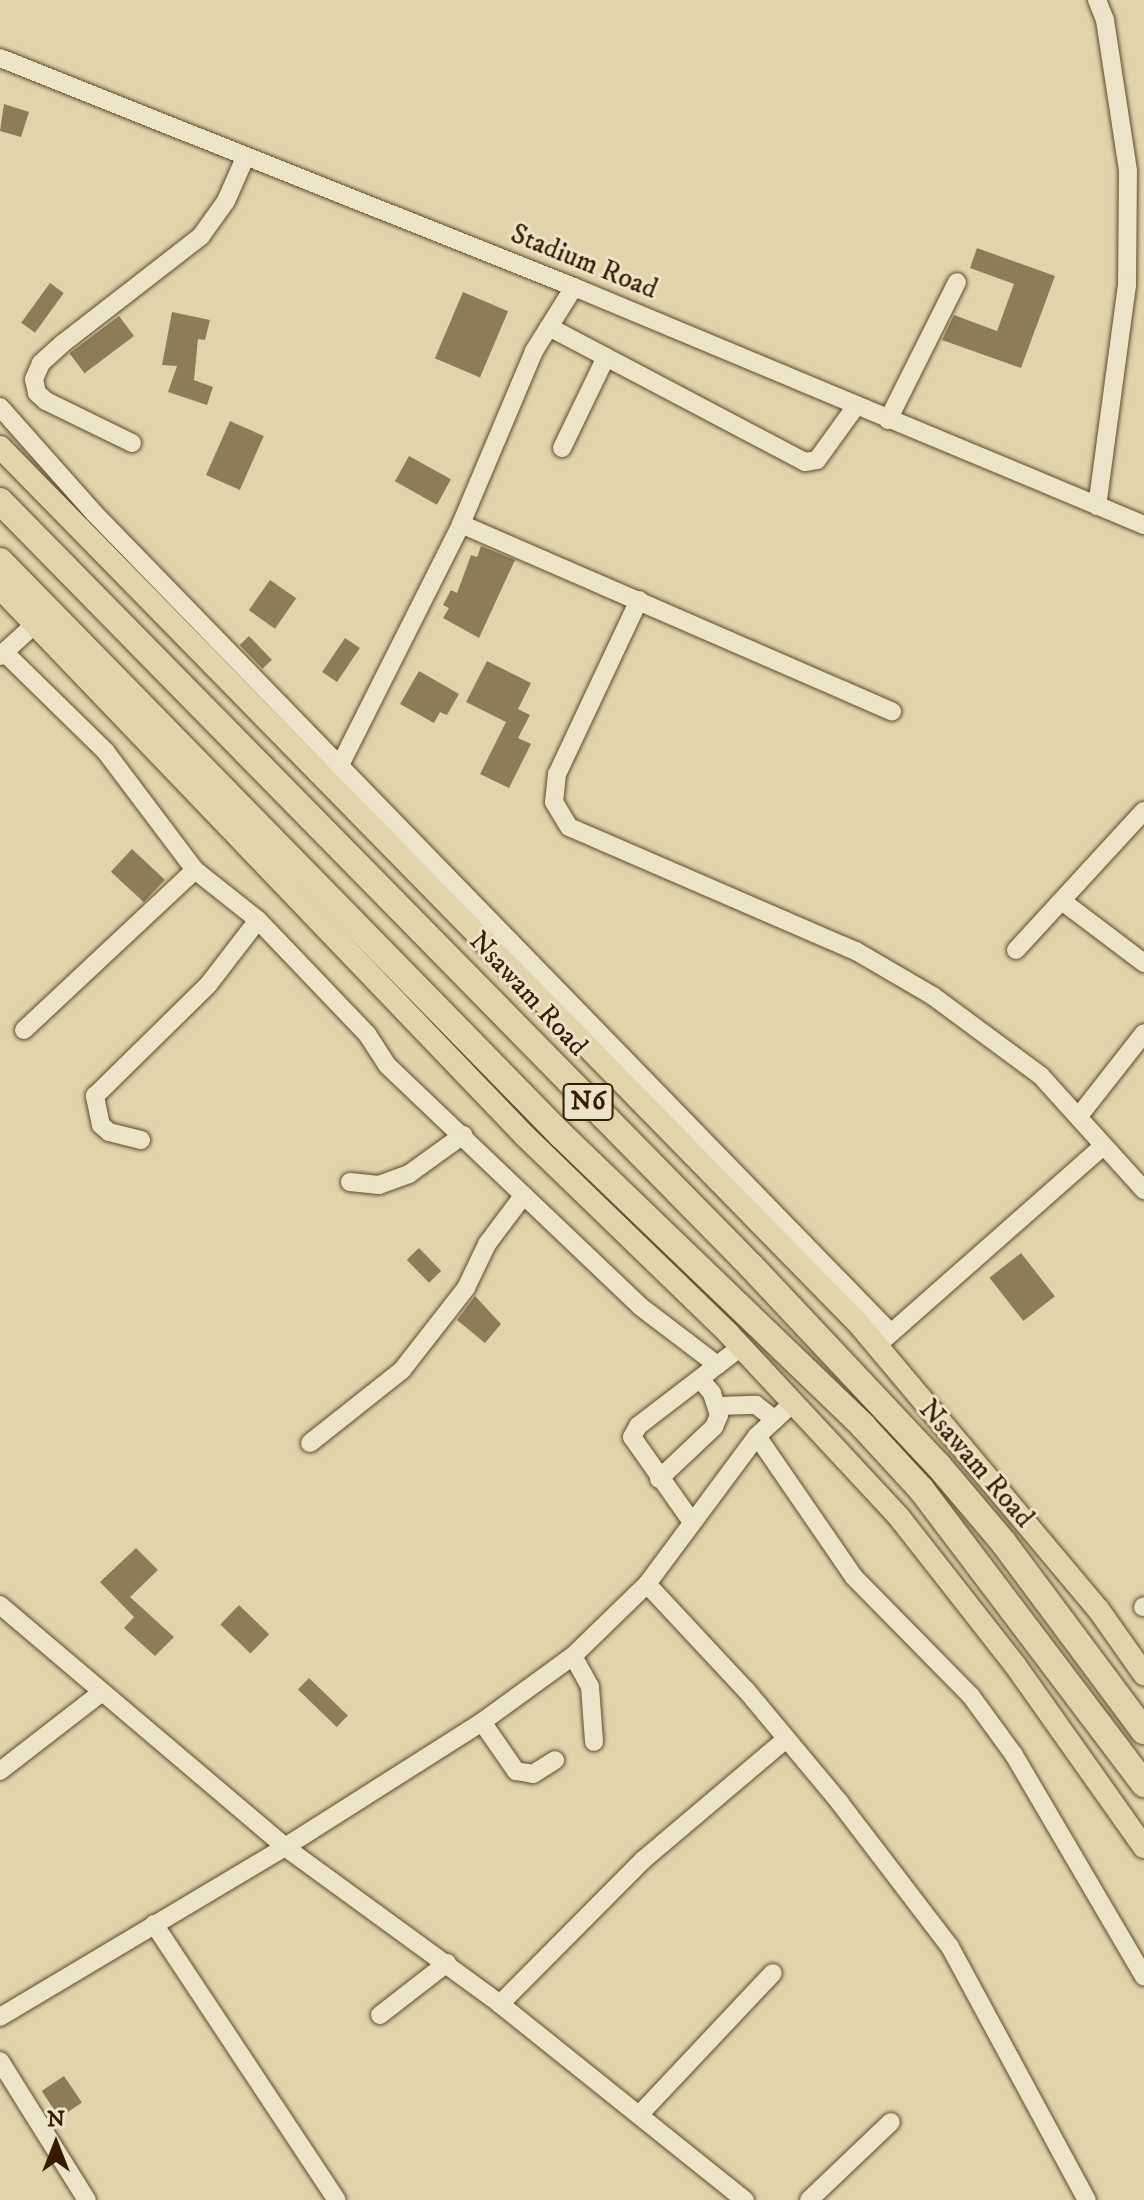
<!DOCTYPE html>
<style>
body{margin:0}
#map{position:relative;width:1144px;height:2200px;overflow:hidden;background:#e1d4ab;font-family:"IM FELL DW Pica",serif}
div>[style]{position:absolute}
.building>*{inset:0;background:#8e7c59;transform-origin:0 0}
.roads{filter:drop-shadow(0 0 2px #604a2b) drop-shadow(0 0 2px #604a2b)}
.minor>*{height:18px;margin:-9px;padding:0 9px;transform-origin:9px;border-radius:9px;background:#ece3c8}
.major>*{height:22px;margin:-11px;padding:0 11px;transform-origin:11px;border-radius:11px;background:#e1d4ab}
.highway>*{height:26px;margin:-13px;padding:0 13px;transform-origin:13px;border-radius:13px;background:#e1d4ab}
span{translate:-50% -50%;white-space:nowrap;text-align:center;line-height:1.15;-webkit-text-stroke:6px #ece3c8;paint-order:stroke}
.shield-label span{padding:2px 6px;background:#ece3c8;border:2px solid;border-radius:6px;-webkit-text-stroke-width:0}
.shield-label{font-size:26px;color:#351c00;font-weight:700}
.street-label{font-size:28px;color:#351c00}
.north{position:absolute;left:16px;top:2104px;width:80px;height:80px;-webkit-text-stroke:6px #ece3c8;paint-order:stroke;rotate:0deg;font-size:22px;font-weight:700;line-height:32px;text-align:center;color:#351c00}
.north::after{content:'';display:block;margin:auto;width:28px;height:36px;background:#351c00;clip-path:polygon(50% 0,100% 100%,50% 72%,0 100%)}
</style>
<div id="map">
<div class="building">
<div style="clip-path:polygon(4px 104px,29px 112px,21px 137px,0 131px)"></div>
<div style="clip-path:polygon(977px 248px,1055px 276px,1021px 368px,942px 340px,954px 315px,997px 331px,1014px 284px,970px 268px)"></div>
<div style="left:50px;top:283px;width:17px;height:49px;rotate:36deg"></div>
<div style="left:463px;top:292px;width:49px;height:72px;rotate:23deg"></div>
<div style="clip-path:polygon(172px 312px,210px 320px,205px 340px,198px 339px,194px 380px,213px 387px,207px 405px,168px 392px,177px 366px,162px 365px)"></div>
<div style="left:119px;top:316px;width:25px;height:62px;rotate:53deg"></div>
<div style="left:230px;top:421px;width:37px;height:59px;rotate:24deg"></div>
<div style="left:409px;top:456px;width:48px;height:29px;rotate:29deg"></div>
<div style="clip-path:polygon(481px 546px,515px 560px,479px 638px,443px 618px,449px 608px,443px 605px,451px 590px,457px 593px,471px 555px,477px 557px)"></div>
<div style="left:270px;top:580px;width:32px;height:37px;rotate:35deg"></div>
<div style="left:249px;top:636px;width:33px;height:13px;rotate:46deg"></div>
<div style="left:345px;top:638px;width:18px;height:41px;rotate:34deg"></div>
<div style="clip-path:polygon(487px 661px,531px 683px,518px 709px,530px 715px,518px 738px,531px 744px,509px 788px,480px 774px,506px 722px,466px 702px)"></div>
<div style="clip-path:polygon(419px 671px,459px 694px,447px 715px,440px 712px,434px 723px,400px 704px)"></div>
<div style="left:132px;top:849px;width:45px;height:31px;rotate:43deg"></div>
<div style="left:419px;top:1248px;width:32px;height:17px;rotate:46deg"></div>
<div style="left:1021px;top:1253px;width:55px;height:40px;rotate:52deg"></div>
<div style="clip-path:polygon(475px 1296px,501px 1324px,485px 1343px,457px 1320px)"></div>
<div style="clip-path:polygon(136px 1548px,158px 1570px,130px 1597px,174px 1637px,155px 1656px,124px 1628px,134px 1617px,100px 1582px)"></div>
<div style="left:239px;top:1605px;width:42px;height:27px;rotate:44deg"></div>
<div style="left:309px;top:1678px;width:54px;height:16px;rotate:44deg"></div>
<div style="left:64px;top:2076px;width:32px;height:27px;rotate:56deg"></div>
</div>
<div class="roads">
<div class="minor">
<div style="left:1097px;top:0;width:22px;rotate:68deg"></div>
<div style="left:1105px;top:20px;width:153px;rotate:81.3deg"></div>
<div style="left:1128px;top:171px;width:114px;rotate:90.5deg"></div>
<div style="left:1127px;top:285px;width:223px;rotate:97.7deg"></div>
<div style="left:0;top:58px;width:618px;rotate:21.75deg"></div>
<div style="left:574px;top:287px;width:618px;rotate:22.66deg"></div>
<div style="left:549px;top:327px;width:289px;rotate:27.8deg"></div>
<div style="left:805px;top:462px;width:12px;rotate:-9deg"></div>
<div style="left:817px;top:460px;width:67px;rotate:-54.2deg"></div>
<div style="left:0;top:407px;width:142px;rotate:48.4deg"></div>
<div style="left:94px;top:513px;width:1142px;rotate:45.82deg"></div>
<div style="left:888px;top:420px;width:154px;rotate:-63.4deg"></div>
<div style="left:132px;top:443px;width:96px;rotate:-154deg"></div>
<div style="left:46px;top:401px;width:12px;rotate:-138deg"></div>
<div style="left:37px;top:393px;width:14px;rotate:-102deg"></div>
<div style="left:34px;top:379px;width:17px;rotate:-66deg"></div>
<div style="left:41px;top:363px;width:28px;rotate:-42deg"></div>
<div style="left:62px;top:344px;width:176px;rotate:-37.8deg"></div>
<div style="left:201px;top:236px;width:43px;rotate:-54.5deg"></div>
<div style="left:226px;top:201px;width:47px;rotate:-66.2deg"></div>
<div style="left:562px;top:448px;width:101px;rotate:-64.2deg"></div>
<div style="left:461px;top:524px;width:470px;rotate:23.5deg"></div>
<div style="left:639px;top:600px;width:192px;rotate:115.2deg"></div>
<div style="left:557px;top:774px;width:28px;rotate:96deg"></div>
<div style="left:554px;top:802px;width:29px;rotate:59deg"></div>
<div style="left:569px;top:827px;width:313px;rotate:23.4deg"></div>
<div style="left:856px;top:951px;width:89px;rotate:30.3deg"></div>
<div style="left:933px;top:996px;width:134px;rotate:36.5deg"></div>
<div style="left:1041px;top:1076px;width:154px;rotate:47.9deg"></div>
<div style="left:4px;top:652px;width:143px;rotate:44.4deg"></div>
<div style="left:106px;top:752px;width:148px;rotate:53deg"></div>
<div style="left:195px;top:870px;width:80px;rotate:38.4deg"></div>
<div style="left:258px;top:920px;width:158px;rotate:46.3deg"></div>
<div style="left:367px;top:1034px;width:38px;rotate:57deg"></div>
<div style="left:388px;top:1066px;width:349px;rotate:43.6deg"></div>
<div style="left:641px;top:1307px;width:96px;rotate:37.3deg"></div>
<div style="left:0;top:656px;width:47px;rotate:-42.4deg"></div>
<div style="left:334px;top:777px;width:283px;rotate:-63.3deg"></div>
<div style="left:461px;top:524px;width:188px;rotate:-67.1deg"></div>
<div style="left:534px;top:351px;width:75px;rotate:-58deg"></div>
<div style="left:1062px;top:901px;width:103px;rotate:37.1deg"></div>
<div style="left:1016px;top:950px;width:189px;rotate:-47.4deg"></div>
<div style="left:24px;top:1030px;width:234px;rotate:-43.1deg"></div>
<div style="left:1079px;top:1116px;width:105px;rotate:-51.9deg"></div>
<div style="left:141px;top:1140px;width:33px;rotate:-166deg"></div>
<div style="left:109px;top:1132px;width:11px;rotate:-139deg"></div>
<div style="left:101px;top:1125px;width:30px;rotate:-102deg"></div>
<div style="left:95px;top:1096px;width:158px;rotate:-44.5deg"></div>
<div style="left:208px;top:985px;width:82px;rotate:-52.4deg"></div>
<div style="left:350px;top:1182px;width:29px;rotate:6deg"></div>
<div style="left:379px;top:1185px;width:32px;rotate:-20deg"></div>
<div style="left:409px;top:1174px;width:67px;rotate:-35.8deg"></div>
<div style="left:882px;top:1341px;width:293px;rotate:-41.4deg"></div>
<div style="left:719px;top:1406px;width:37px;rotate:-2deg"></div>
<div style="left:756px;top:1405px;width:24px;rotate:38deg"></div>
<div style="left:757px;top:1436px;width:171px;rotate:55.5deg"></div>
<div style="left:854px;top:1577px;width:167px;rotate:45.5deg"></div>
<div style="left:971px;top:1696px;width:73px;rotate:53.9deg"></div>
<div style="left:1014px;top:1755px;width:257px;rotate:59.6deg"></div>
<div style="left:310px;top:1443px;width:117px;rotate:-38.4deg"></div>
<div style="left:402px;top:1370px;width:104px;rotate:-52deg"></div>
<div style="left:466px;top:1288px;width:49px;rotate:-64.5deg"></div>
<div style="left:487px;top:1244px;width:60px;rotate:-53.1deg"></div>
<div style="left:659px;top:1479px;width:76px;rotate:-43.4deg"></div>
<div style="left:714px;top:1427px;width:13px;rotate:-67deg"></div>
<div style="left:719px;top:1415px;width:23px;rotate:-108deg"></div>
<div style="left:712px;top:1393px;width:18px;rotate:-131deg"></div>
<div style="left:692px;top:1522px;width:104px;rotate:-125.2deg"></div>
<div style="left:632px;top:1437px;width:13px;rotate:-61deg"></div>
<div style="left:638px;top:1426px;width:130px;rotate:-37.5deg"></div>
<div style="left:647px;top:1584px;width:145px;rotate:47deg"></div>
<div style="left:746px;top:1690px;width:147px;rotate:50.2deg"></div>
<div style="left:840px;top:1803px;width:181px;rotate:52.6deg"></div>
<div style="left:950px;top:1947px;width:288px;rotate:61.6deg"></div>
<div style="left:0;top:1605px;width:374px;rotate:40.3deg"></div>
<div style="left:285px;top:1847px;width:266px;rotate:36.1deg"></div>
<div style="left:500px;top:2004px;width:314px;rotate:38.7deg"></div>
<div style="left:1143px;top:1607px;width:1px;rotate:-45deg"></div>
<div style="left:573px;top:1656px;width:35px;rotate:61deg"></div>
<div style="left:590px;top:1687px;width:55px;rotate:85.8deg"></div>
<div style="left:482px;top:1722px;width:60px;rotate:55.2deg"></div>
<div style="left:516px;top:1771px;width:17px;rotate:10deg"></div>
<div style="left:533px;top:1774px;width:26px;rotate:-32deg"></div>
<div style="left:0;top:1771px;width:128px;rotate:-37.7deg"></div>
<div style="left:154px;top:1924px;width:331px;rotate:56.5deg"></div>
<div style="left:500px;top:2004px;width:203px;rotate:-45.2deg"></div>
<div style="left:643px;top:1860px;width:187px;rotate:-40.2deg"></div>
<div style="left:380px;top:2015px;width:85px;rotate:-37.8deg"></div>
<div style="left:0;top:2017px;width:332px;rotate:-30.8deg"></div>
<div style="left:285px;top:1847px;width:233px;rotate:-32.4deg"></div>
<div style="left:482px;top:1722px;width:112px;rotate:-36deg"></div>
<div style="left:573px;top:1656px;width:103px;rotate:-44.2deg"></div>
<div style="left:647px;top:1584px;width:184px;rotate:-53.4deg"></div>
<div style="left:757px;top:1436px;width:49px;rotate:-42.5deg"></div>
<div style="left:0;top:2061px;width:164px;rotate:58deg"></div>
<div style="left:639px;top:2115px;width:195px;rotate:-46.7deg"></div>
<div style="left:809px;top:2200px;width:113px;rotate:-43.6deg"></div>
</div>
<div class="major">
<div style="left:0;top:447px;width:1225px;rotate:45.6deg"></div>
<div style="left:857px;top:1322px;width:375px;rotate:50deg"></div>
<div style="left:1098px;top:1609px;width:80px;rotate:54.7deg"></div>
<div style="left:0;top:588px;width:759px;rotate:46.23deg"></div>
<div style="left:525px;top:1136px;width:284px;rotate:44.1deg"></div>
<div style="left:729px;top:1334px;width:250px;rotate:47.1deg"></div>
<div style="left:899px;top:1517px;width:188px;rotate:51.9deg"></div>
<div style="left:1015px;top:1665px;width:223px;rotate:54.7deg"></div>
</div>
<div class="highway">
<div style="left:0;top:501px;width:1072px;rotate:45.53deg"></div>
<div style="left:751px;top:1266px;width:273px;rotate:46.8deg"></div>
<div style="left:938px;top:1465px;width:101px;rotate:49.8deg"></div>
<div style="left:1003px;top:1542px;width:236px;rotate:53.3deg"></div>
<div style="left:0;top:561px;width:804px;rotate:45.66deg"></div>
<div style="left:562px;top:1136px;width:418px;rotate:43.9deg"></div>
<div style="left:863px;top:1426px;width:86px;rotate:47.4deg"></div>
<div style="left:921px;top:1489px;width:370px;rotate:52.9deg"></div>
</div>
</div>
<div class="shield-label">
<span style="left:588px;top:1102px">N6</span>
</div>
<div class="street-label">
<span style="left:584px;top:262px;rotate:22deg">Stadium Road</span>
<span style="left:528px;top:994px;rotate:47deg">Nsawam Road</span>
<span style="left:976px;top:1464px;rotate:49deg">Nsawam Road</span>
</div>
<div class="north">N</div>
</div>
